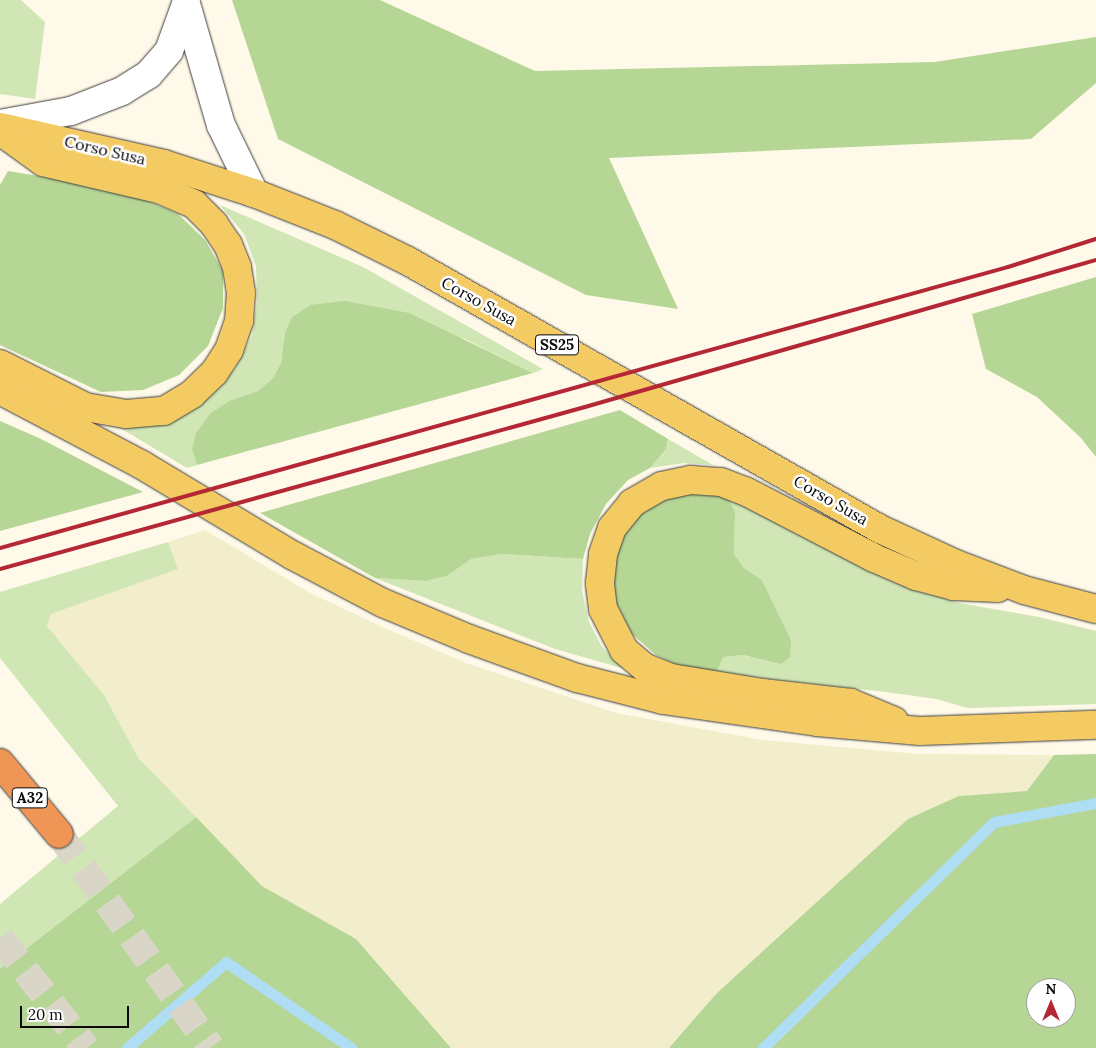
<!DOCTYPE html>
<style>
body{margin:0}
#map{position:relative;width:1096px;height:1048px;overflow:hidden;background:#fef9e8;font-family:Lora,serif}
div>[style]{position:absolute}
.farmland>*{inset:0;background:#f2edca}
.green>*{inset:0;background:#d0e6b4}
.forest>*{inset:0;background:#b5d694}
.stream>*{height:11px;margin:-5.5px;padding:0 5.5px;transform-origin:5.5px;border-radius:5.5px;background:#afddf3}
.highway-tunnel>*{height:28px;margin-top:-14px;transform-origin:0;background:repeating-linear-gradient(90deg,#d9d5c7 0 28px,transparent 0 42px)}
.roads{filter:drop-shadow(0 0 1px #3d3d3d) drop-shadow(0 0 1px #3d3d3d)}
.minor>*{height:28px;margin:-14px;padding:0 14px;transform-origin:14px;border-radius:14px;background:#fff}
.major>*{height:28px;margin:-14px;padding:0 14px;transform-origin:14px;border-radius:14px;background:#f4ca63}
.highway>*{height:28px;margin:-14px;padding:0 14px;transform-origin:14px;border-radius:14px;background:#ef9555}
.rail>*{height:4px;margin:-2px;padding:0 2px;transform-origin:2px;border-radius:2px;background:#b42835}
span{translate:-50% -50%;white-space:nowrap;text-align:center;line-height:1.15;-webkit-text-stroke:5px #fff;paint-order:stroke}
.shield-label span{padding:1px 4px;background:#fff;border:1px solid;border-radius:4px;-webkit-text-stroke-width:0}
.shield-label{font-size:15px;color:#0a0a0a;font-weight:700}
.street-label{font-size:16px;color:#0a0a0a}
.north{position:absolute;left:1026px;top:978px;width:50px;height:50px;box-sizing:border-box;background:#fff;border:1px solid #9d9d9d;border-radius:50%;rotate:0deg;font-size:14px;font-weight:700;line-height:20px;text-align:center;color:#0a0a0a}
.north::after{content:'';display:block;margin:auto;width:18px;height:22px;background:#b42835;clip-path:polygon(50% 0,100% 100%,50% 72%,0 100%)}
.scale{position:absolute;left:20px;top:1006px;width:109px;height:22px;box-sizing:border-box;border:2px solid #0a0a0a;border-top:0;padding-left:6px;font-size:15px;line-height:18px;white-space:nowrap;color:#0a0a0a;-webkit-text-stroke:4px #fff;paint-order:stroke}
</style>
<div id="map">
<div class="farmland">
<div style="clip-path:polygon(205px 530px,310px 593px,387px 629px,466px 663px,616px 713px,762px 740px,918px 754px,1054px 755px,1027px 791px,959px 796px,716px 994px,669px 1048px,451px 1048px,356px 939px,262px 886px,139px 759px,104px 695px,47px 626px,51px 614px,177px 569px,168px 542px)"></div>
</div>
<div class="green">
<div style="clip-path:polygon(0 0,21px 0,45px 22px,35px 99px,0 94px)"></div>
<div style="clip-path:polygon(220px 205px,363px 267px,543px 369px,533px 373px,465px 339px,310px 305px,292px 317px,285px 332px,281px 363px,273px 378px,258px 391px,231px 400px,192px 450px,197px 465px,187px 468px,115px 425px,211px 394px,236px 367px,252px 336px,257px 301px,256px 266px,244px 234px)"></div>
<div style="clip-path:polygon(668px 439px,713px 465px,684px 463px,650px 468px,666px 449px)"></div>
<div style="clip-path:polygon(728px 498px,907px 585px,959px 603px,1039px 617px,1096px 631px,1096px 704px,968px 708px,936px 699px,886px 692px,716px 673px,722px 657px,742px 655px,781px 664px,791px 640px,762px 580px,744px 568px,734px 554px,735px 512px)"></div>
<div style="clip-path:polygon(168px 542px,178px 569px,51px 614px,47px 626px,104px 695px,139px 759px,196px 817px,0 969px,0 904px,118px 806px,0 658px,0 592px)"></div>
<div style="clip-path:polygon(502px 554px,583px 559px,582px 591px,589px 622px,602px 647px,625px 669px,555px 649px,375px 578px,426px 581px,447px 576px,471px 559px)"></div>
</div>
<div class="forest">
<div style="clip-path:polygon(232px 0,380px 0,535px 71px,935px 62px,1096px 37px,1096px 83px,1031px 139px,609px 158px,678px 309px,586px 295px,278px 139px)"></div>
<div style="clip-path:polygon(8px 171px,122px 190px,178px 214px,205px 240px,223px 271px,223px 308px,208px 346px,179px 375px,143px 390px,101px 392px,0 345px,0 185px)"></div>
<div style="clip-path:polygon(1096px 277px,1096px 457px,1081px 438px,1037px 397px,986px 369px,972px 314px)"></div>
<div style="clip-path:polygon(345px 301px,409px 313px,533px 373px,197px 465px,192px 450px,196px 433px,211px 413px,231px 400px,258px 391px,273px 378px,281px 363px,285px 332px,292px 317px,310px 305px)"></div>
<div style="clip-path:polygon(620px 410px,668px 439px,666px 449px,650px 468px,628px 480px,606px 504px,590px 534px,583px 559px,502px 554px,471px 559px,447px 576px,426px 581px,375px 578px,260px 513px)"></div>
<div style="clip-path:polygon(0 421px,39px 438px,143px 492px,0 531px)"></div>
<div style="clip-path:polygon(705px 492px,728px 498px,735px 512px,734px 554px,744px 568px,762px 580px,791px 640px,790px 657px,781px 664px,743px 655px,723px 657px,716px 673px,683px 668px,656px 655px,632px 634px,617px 604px,613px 576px,618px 545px,630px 524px,650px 505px,681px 493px)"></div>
<div style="clip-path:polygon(evenodd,1096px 754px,1096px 1048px,669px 1048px,716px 994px,908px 819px,959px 796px,1027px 791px,1054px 755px,1096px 754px,1036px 988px,1066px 988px,1066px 1018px,1036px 1018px,1036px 988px)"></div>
<div style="clip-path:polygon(196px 817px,262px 886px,356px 939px,451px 1048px,0 1048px,0 969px)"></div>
</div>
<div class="stream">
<div style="left:127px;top:1048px;width:131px;rotate:-41deg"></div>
<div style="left:226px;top:962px;width:152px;rotate:34.5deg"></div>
<div style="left:763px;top:1048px;width:323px;rotate:-44.4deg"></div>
<div style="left:994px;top:822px;width:104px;rotate:-10.6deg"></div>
</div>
<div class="highway-tunnel">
<div style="left:59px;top:834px;width:262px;rotate:54.6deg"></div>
<div style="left:0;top:938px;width:140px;rotate:52deg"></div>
</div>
<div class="roads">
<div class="minor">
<div style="left:0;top:124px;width:72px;rotate:-10.4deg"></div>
<div style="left:71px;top:111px;width:55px;rotate:-21.4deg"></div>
<div style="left:122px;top:91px;width:32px;rotate:-32deg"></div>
<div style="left:149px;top:74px;width:30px;rotate:-49deg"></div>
<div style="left:169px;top:51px;width:50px;rotate:-70.1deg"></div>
<div style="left:186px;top:4px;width:126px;rotate:73.9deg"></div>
<div style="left:221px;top:125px;width:76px;rotate:64.1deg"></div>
</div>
<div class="major">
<div style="left:0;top:127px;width:168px;rotate:12.7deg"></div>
<div style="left:164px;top:164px;width:95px;rotate:17.9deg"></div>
<div style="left:254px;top:193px;width:87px;rotate:21.6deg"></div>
<div style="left:335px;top:225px;width:81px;rotate:26.3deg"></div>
<div style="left:408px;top:261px;width:543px;rotate:29.59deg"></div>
<div style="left:880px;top:529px;width:84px;rotate:24.7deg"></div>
<div style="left:956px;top:564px;width:73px;rotate:20.9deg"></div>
<div style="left:1024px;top:590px;width:74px;rotate:14.8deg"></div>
<div style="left:0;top:364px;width:95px;rotate:26.8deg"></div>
<div style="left:85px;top:407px;width:42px;rotate:9.7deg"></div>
<div style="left:126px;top:414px;width:38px;rotate:-5deg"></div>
<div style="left:164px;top:411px;width:33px;rotate:-31deg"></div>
<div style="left:192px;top:394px;width:30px;rotate:-44deg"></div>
<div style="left:214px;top:373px;width:27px;rotate:-57deg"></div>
<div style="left:229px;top:350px;width:31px;rotate:-71deg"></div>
<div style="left:239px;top:321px;width:28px;rotate:-86deg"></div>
<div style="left:241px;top:293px;width:26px;rotate:-99deg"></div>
<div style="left:237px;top:267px;width:24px;rotate:-112deg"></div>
<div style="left:228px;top:245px;width:25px;rotate:-124deg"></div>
<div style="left:214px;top:224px;width:28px;rotate:-135deg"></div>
<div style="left:194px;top:204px;width:38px;rotate:-157deg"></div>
<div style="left:159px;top:189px;width:119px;rotate:-166.9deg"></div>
<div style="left:43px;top:162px;width:53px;rotate:-144.2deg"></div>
<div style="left:0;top:390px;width:161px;rotate:27.8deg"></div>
<div style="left:142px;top:465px;width:175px;rotate:31deg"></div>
<div style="left:292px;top:555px;width:103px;rotate:27.8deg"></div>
<div style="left:383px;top:603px;width:93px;rotate:22.7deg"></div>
<div style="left:469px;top:639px;width:115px;rotate:19.9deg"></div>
<div style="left:577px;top:678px;width:89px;rotate:14.3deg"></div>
<div style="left:663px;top:700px;width:156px;rotate:8.1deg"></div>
<div style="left:817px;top:722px;width:103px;rotate:5deg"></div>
<div style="left:920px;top:731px;width:176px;rotate:-2deg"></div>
<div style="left:894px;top:721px;width:47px;rotate:-157.3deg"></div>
<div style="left:851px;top:703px;width:89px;rotate:-173.5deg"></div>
<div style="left:763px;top:693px;width:93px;rotate:-170.7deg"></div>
<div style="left:671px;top:678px;width:29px;rotate:-158deg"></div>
<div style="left:644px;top:667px;width:26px;rotate:-140deg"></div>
<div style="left:624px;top:650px;width:46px;rotate:-117.1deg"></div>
<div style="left:603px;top:609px;width:26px;rotate:-97deg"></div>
<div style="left:600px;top:583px;width:29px;rotate:-84deg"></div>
<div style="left:603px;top:554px;width:28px;rotate:-71deg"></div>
<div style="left:612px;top:528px;width:32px;rotate:-51deg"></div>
<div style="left:632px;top:503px;width:34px;rotate:-30deg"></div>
<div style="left:662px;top:486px;width:30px;rotate:-12deg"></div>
<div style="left:691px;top:480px;width:30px;rotate:4deg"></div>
<div style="left:721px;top:482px;width:26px;rotate:21deg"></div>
<div style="left:745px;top:491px;width:145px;rotate:27.4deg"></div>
<div style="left:874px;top:558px;width:46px;rotate:23.2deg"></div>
<div style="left:916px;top:576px;width:38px;rotate:15deg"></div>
<div style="left:953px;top:586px;width:45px;rotate:2.5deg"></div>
</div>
<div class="highway">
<div style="left:0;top:763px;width:92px;rotate:50.3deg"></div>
</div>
</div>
<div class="rail">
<div style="left:0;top:548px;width:1046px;rotate:-15.58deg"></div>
<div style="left:1008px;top:267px;width:92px;rotate:-17.7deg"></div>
<div style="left:0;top:569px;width:607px;rotate:-15.48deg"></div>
<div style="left:585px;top:407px;width:532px;rotate:-16.05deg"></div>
</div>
<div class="shield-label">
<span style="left:557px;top:345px">SS25</span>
<span style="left:30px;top:798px">A32</span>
</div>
<div class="street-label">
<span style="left:105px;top:150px;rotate:13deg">Corso Susa</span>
<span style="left:479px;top:301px;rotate:29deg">Corso Susa</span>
<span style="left:831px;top:500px;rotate:30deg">Corso Susa</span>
</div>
<div class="north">N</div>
<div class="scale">20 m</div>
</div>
